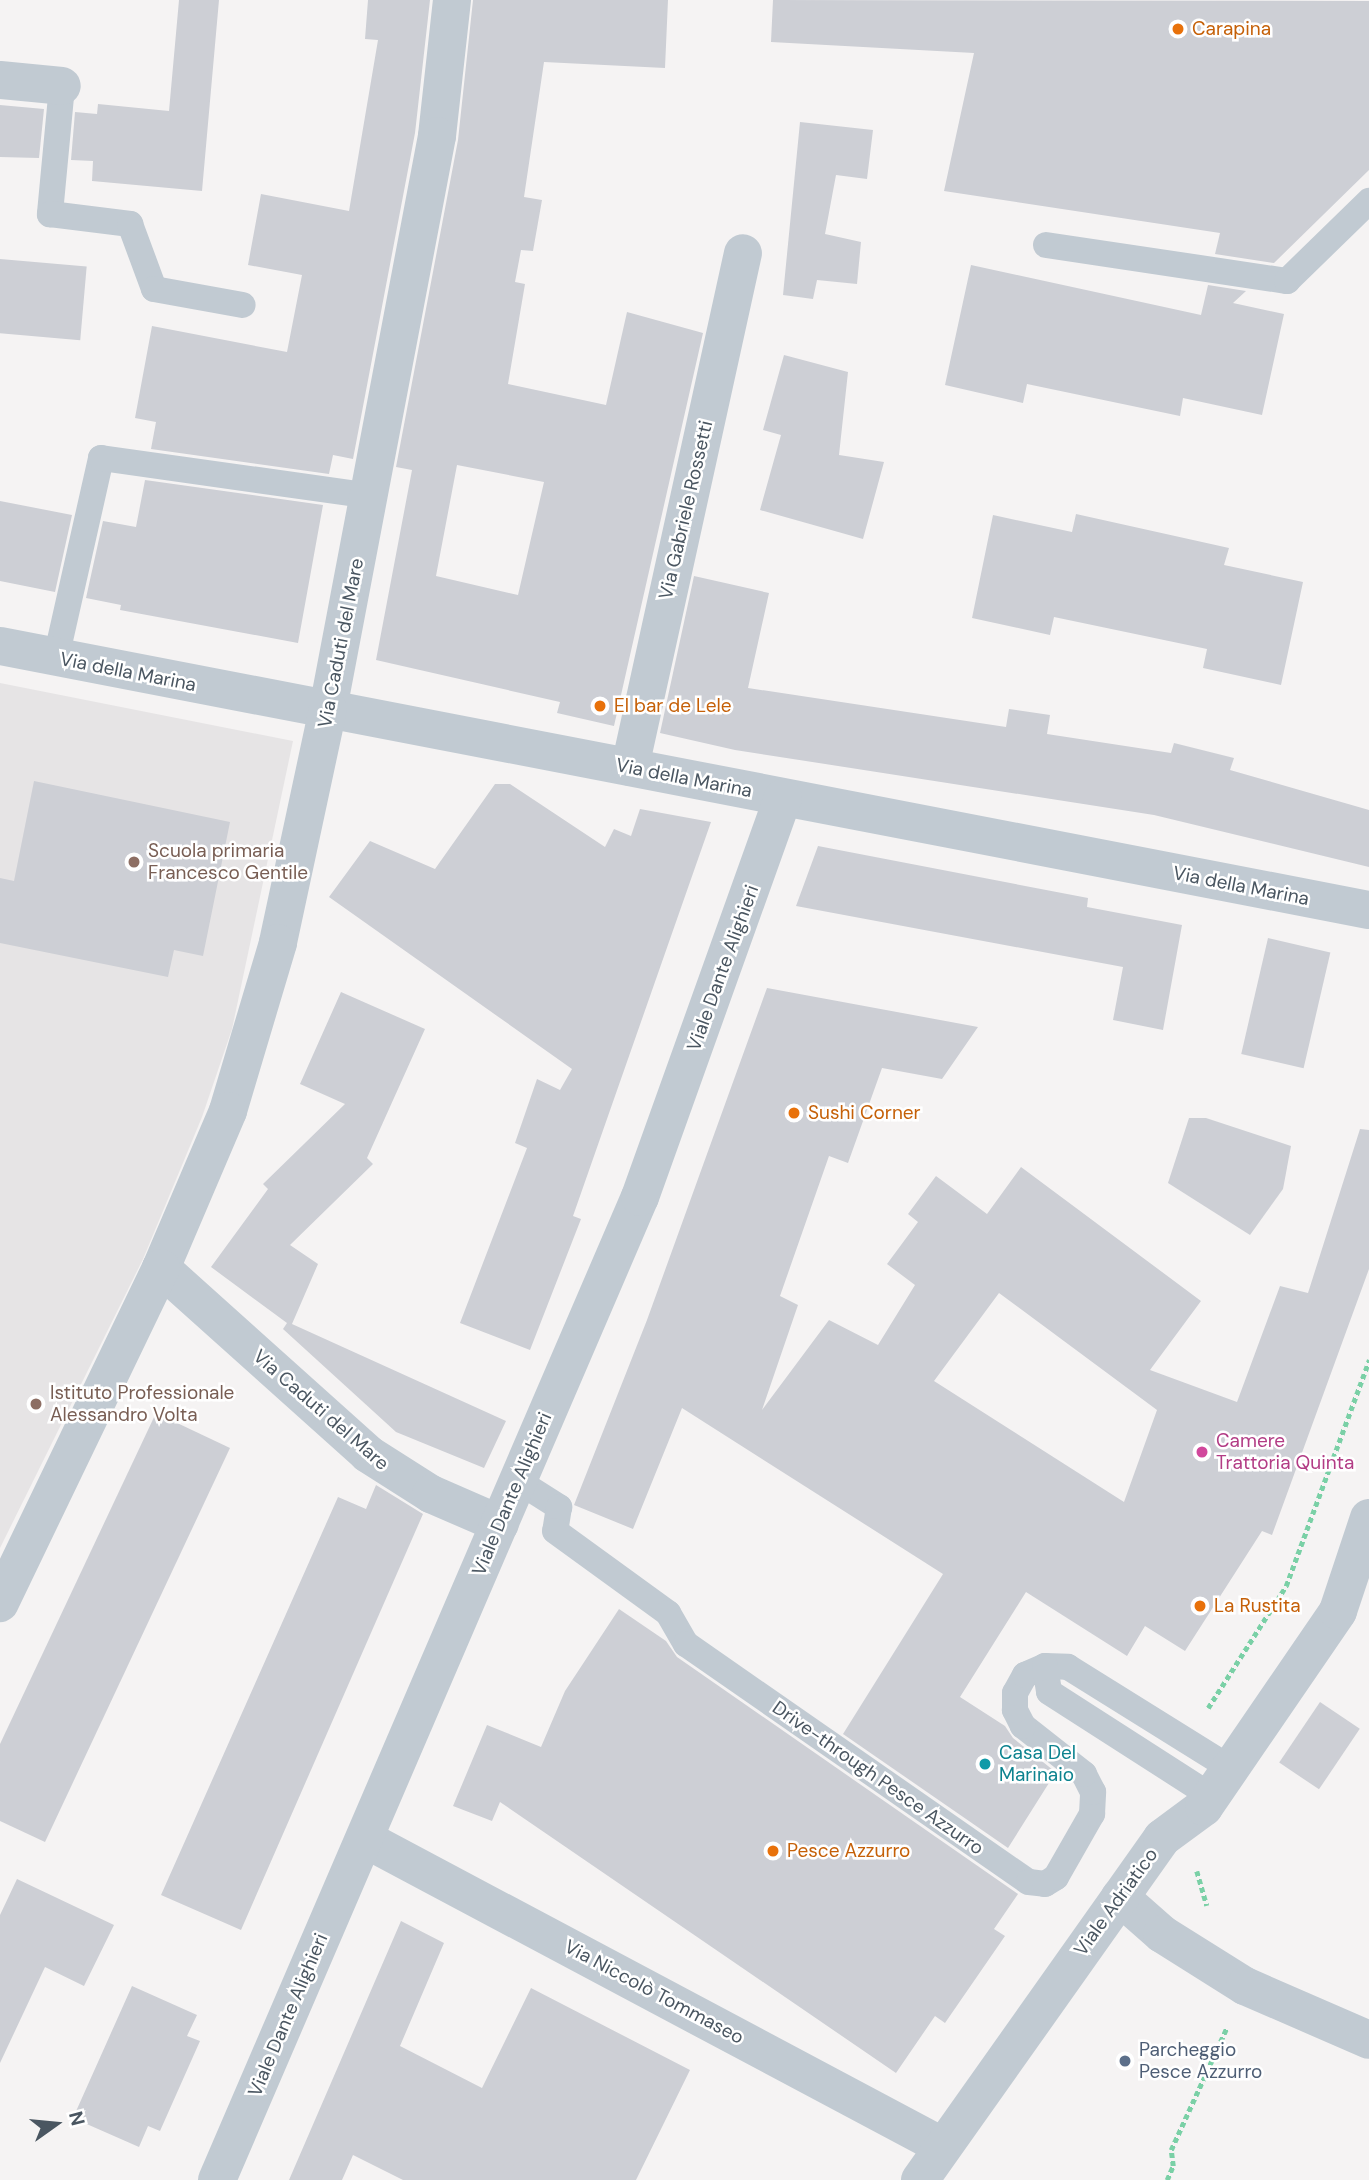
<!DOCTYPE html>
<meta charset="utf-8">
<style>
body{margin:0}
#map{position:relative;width:1369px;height:2180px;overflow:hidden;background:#f5f3f3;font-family:"DM Sans",sans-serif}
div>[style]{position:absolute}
.education>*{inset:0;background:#e6e4e5}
.building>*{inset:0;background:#cdcfd5;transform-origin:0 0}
.path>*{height:4.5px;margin-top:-2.25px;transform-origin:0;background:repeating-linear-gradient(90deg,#7ad0a6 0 5px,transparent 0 8.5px)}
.service>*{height:26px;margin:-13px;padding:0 13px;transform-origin:13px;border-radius:13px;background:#c1cad2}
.minor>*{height:38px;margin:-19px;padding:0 19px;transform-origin:19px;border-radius:19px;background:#c1cad2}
.tertiary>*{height:38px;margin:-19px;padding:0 19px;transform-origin:19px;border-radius:19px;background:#c1cad2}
.dots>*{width:19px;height:19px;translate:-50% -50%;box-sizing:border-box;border:4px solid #fff;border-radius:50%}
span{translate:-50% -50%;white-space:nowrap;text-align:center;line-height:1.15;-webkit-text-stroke:5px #fff;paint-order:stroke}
.food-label{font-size:19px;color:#c56008}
.left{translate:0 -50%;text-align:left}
.street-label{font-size:19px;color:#4a5661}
.education-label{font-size:19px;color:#785e54}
.hotel-label{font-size:19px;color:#b23c85}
.culture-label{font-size:19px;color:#0d838f}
.service-label{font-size:19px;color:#4e5e75}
.north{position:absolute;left:21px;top:2089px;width:70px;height:70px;-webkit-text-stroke:5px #fff;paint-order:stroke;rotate:75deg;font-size:19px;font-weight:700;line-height:28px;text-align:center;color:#4a5661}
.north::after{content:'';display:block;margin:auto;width:24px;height:32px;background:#4a5661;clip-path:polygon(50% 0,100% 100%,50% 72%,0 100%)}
</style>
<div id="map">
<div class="education">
<div style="clip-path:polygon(0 683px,293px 741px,232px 1029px,202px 1117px,143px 1259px,0 1548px)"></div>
</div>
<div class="building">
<div style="clip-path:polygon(179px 0,219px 0,202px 191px,92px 181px,93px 161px,71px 160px,75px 112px,97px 114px,98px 104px,169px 111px)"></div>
<div style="clip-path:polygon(368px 0,430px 0,415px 133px,353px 459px,333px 455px,329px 474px,151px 449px,156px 422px,135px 418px,152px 326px,287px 352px,302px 275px,248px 265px,261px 194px,349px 211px,378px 40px,365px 39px)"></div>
<div style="clip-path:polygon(evenodd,473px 0,668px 0,665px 68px,544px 62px,524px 197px,542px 200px,533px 251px,521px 250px,515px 282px,525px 284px,508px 384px,606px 405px,627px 312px,703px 333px,614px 726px,557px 713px,560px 702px,376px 660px,412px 470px,396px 467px,458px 140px,473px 0,457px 465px,544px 482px,518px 595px,436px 576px,457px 465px)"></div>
<div style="clip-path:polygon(773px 0,1369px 1px,1369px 170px,1274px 263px,1215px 254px,1220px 233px,944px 191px,974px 53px,771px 42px)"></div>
<div style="clip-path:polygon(0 105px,44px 109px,39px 158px,0 157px)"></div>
<div style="clip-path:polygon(800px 122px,873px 130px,867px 179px,836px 175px,825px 234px,861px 242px,857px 284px,817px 280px,813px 299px,783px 295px)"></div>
<div style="left:0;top:259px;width:87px;height:74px;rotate:5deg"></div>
<div style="clip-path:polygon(971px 265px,1201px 315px,1208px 285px,1246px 291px,1233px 303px,1284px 314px,1262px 415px,1183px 398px,1180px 416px,1027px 384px,1023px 403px,945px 385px)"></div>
<div style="clip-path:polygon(784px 355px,848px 372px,839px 455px,884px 462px,863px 539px,760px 510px,781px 435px,763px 430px)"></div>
<div style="clip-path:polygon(145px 480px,323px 505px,298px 643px,120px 610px,121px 605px,86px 598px,103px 521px,136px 527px)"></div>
<div style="clip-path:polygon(0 501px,72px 515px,55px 592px,0 581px)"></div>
<div style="clip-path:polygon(1076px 514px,1229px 548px,1224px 565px,1303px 582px,1281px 685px,1203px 668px,1207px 649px,1054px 617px,1050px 635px,972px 618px,993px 515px,1072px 532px)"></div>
<div style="clip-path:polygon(694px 576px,769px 593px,748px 688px,1006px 727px,1009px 709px,1050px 715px,1047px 734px,1171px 753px,1174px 743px,1234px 758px,1230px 770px,1369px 810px,1369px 867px,1154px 815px,735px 750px,660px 733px)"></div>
<div style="clip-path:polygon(34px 781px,230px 822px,203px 956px,174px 950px,168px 977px,0 943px,0 878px,14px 881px)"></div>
<div style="clip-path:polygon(495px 784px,510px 784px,605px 847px,614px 829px,631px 836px,640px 809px,711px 822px,573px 1216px,581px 1219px,530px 1350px,460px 1323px,527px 1148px,515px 1143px,537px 1079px,560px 1090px,572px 1069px,329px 897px,370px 841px,435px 869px)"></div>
<div style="clip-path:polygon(818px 846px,1088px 898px,1087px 907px,1182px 925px,1163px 1030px,1113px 1020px,1123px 967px,796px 906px)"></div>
<div style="left:1268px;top:938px;width:64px;height:119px;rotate:13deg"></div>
<div style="clip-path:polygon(evenodd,767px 988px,978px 1027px,942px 1079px,882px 1068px,848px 1163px,829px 1156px,780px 1296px,798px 1305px,762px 1410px,829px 1320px,878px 1345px,915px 1285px,887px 1264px,918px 1222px,908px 1214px,936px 1176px,987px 1214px,1021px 1167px,1201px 1301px,1150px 1370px,1237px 1402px,1280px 1286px,1308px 1293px,1360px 1129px,1369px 1130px,1369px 1269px,1272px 1535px,1262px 1531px,1185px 1651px,1145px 1626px,1127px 1656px,1026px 1592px,960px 1697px,1005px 1726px,1013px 1738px,1053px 1770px,1054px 1775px,1008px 1848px,843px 1734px,943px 1574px,682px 1408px,633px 1529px,574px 1505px,647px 1320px,767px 988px,999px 1293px,1157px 1410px,1124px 1502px,934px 1381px,999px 1293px)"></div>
<div style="clip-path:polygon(341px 992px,425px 1029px,367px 1158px,373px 1164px,290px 1245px,318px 1264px,292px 1324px,506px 1421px,484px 1468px,396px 1432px,283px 1329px,287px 1323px,211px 1267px,268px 1189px,263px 1184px,345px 1104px,300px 1084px)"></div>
<div style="clip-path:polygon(1189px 1118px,1206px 1118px,1291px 1146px,1283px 1189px,1250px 1235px,1168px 1183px)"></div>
<div style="clip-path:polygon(156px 1413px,230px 1448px,45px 1842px,0 1821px,0 1744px)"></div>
<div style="clip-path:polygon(376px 1485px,423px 1514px,241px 1930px,161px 1895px,338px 1497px,366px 1509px)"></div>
<div style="clip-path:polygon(619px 1609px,666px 1641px,677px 1657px,1018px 1894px,994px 1929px,1005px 1936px,945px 2023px,935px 2016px,896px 2073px,500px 1802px,492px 1821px,453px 1806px,487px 1725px,541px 1747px,565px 1691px)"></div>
<div style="left:1320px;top:1702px;width:48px;height:73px;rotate:34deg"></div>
<div style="clip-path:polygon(17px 1879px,114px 1925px,84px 1986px,45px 1967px,0 2063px,0 1915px)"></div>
<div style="clip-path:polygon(401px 1921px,444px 1943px,400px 2046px,482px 2088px,531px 1988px,690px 2070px,636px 2180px,403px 2180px,353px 2155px,342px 2180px,289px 2180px)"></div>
<div style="clip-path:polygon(132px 1986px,197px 2015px,187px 2036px,200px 2041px,160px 2131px,148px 2126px,139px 2147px,73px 2118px)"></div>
</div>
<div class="path">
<div style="left:1208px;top:1708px;width:145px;rotate:-57.4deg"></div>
<div style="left:1286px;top:1586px;width:241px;rotate:-69.8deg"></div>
<div style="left:1197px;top:1871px;width:36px;rotate:74deg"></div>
<div style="left:1167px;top:2180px;width:15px;rotate:-67deg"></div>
<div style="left:1173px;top:2166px;width:16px;rotate:-97deg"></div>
<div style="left:1171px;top:2150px;width:135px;rotate:-65.5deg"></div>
</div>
<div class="service">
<div style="left:62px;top:86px;width:129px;rotate:95.4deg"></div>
<div style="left:50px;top:214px;width:81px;rotate:7.1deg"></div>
<div style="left:130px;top:224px;width:69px;rotate:69.7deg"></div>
<div style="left:154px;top:289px;width:90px;rotate:10.2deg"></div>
<div style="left:1046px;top:245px;width:244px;rotate:8.5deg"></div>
<div style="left:1287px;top:281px;width:115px;rotate:-44.3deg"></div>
<div style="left:56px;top:658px;width:205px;rotate:-77.3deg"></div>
<div style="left:101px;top:458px;width:272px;rotate:8deg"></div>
<div style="left:518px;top:1481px;width:49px;rotate:32.4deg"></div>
<div style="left:559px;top:1507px;width:24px;rotate:99deg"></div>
<div style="left:555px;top:1531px;width:140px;rotate:36deg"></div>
<div style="left:668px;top:1613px;width:36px;rotate:60deg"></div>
<div style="left:686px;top:1644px;width:417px;rotate:34.8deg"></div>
<div style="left:1029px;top:1882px;width:16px;rotate:7deg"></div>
<div style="left:1045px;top:1884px;width:13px;rotate:-32deg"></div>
<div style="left:1056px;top:1877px;width:73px;rotate:-60.3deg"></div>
<div style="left:1092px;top:1814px;width:22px;rotate:-87deg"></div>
<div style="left:1093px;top:1792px;width:20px;rotate:-117deg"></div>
<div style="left:1084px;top:1774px;width:78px;rotate:-141.8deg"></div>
<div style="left:1023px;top:1726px;width:18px;rotate:-117deg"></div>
<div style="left:1015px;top:1710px;width:17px;rotate:-90deg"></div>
<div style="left:1015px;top:1693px;width:21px;rotate:-61deg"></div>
<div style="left:1025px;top:1675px;width:22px;rotate:-24deg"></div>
<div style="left:1045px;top:1666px;width:23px;rotate:2deg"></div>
<div style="left:1068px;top:1667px;width:191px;rotate:31.9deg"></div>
<div style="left:1045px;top:1666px;width:26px;rotate:81deg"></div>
<div style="left:1049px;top:1692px;width:193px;rotate:32.7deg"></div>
</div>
<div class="minor">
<div style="left:452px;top:0;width:137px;rotate:96.3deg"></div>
<div style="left:437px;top:136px;width:583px;rotate:100.77deg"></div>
<div style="left:328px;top:709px;width:1060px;rotate:10.93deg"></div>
<div style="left:0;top:80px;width:62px;rotate:5.5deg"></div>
<div style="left:630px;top:767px;width:526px;rotate:-77.6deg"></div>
<div style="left:161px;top:1268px;width:278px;rotate:41.9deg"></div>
<div style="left:368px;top:1454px;width:75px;rotate:32.4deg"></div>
<div style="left:431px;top:1494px;width:75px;rotate:23.5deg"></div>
<div style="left:365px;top:1839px;width:654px;rotate:28.02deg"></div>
<div style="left:1120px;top:1897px;width:56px;rotate:41.4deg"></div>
<div style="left:1162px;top:1934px;width:98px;rotate:32.1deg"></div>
<div style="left:1245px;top:1986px;width:135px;rotate:23.5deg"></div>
<div style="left:217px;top:2180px;width:1070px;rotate:-66.72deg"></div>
<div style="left:640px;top:1197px;width:424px;rotate:-70.3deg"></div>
</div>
<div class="tertiary">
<div style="left:0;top:646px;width:334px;rotate:10.9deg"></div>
<div style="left:328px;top:709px;width:239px;rotate:102.1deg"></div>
<div style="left:278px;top:943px;width:175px;rotate:106.6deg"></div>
<div style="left:228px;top:1111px;width:171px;rotate:113.1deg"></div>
<div style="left:161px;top:1268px;width:372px;rotate:115.7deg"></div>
<div style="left:920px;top:2180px;width:419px;rotate:-54.7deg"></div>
<div style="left:1162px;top:1838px;width:52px;rotate:-36.4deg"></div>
<div style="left:1204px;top:1807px;width:237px;rotate:-55.6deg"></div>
<div style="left:1338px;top:1611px;width:98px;rotate:-71.6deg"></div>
</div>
<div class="dots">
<div style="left:1178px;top:29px;background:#e8710a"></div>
<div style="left:600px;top:706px;background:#e8710a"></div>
<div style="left:134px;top:862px;background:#8d6e63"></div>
<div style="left:794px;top:1113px;background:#e8710a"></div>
<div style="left:36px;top:1404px;background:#8d6e63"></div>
<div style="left:1202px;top:1452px;background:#d1479c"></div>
<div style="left:1200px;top:1606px;background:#e8710a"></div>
<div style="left:985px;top:1764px;background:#0f9aa8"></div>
<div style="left:773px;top:1851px;background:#e8710a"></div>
<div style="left:1125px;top:2061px;background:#5c6f8a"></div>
</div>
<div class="food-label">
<span class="left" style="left:1192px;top:29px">Carapina</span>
<span class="left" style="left:614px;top:706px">El bar de Lele</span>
<span class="left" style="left:808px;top:1113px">Sushi Corner</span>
<span class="left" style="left:1214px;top:1606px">La Rustita</span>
<span class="left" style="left:787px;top:1851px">Pesce Azzurro</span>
</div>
<div class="street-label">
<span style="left:686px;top:510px;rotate:-77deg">Via Gabriele Rossetti</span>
<span style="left:341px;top:643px;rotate:-79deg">Via Caduti del Mare</span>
<span style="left:128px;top:672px;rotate:11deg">Via della Marina</span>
<span style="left:684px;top:778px;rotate:11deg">Via della Marina</span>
<span style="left:1241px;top:886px;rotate:11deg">Via della Marina</span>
<span style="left:723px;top:968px;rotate:-70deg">Viale Dante Alighieri</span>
<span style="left:321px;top:1410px;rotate:41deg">Via Caduti del Mare</span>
<span style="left:512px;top:1494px;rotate:-67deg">Viale Dante Alighieri</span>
<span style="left:878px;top:1778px;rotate:35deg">Drive-through Pesce Azzurro</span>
<span style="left:1116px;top:1902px;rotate:-54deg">Viale Adriatico</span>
<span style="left:654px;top:1992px;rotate:28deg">Via Niccolò Tommaseo</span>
<span style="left:288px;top:2015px;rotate:-67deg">Viale Dante Alighieri</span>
</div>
<div class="education-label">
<span class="left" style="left:148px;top:862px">Scuola primaria<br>Francesco Gentile</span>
<span class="left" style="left:50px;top:1404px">Istituto Professionale<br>Alessandro Volta</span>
</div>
<div class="hotel-label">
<span class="left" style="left:1216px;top:1452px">Camere<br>Trattoria Quinta</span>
</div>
<div class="culture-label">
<span class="left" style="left:999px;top:1764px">Casa Del<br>Marinaio</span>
</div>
<div class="service-label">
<span class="left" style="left:1139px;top:2061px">Parcheggio<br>Pesce Azzurro</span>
</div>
<div class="north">N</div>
</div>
